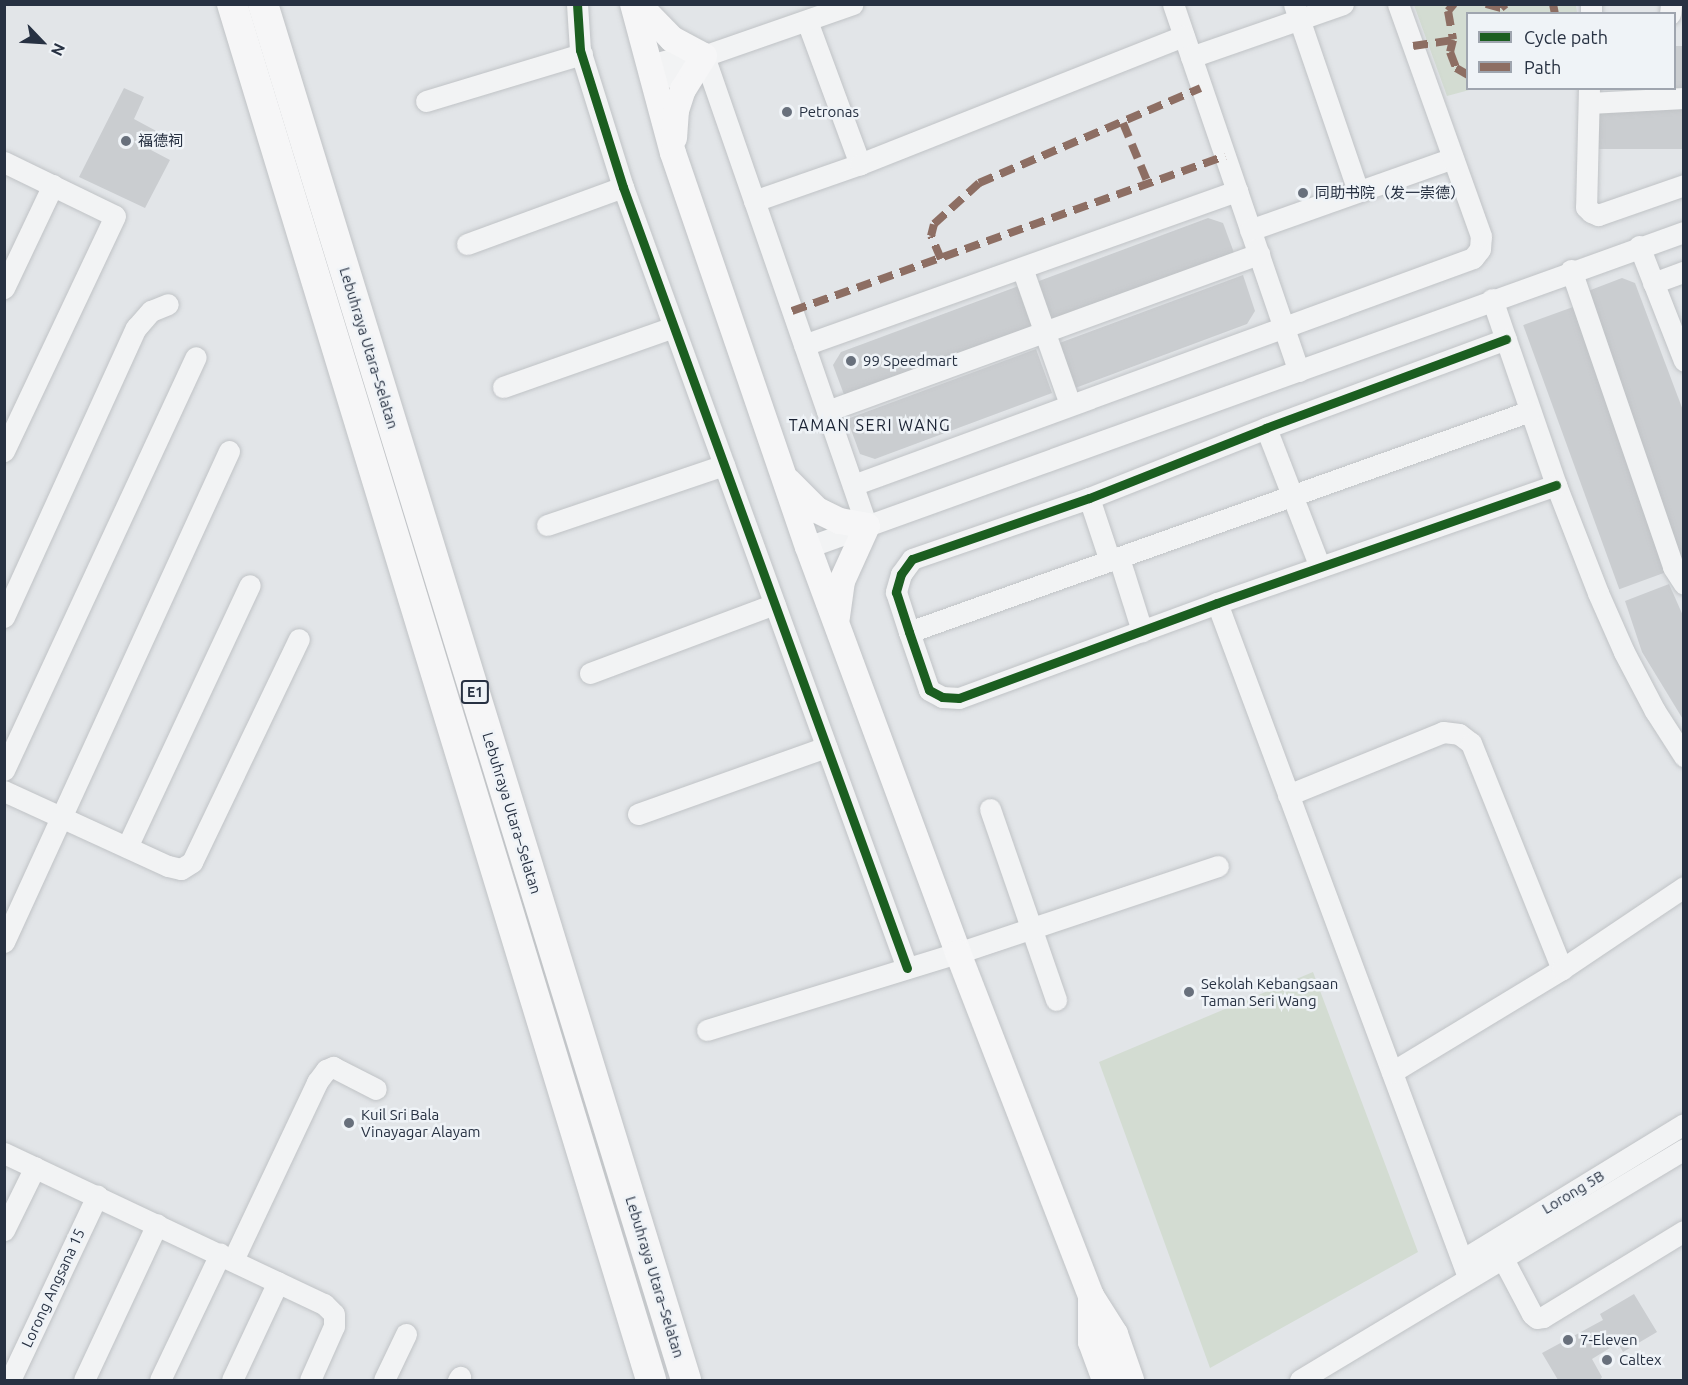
<!DOCTYPE html>
<meta charset="utf-8">
<style>
body{margin:0}
#map{position:relative;width:1688px;height:1385px;overflow:hidden;background:#e2e5e8;font-family:Ubuntu,"Noto Sans SC",sans-serif}
div>[style]{position:absolute}
.green>*{inset:0;background:#d3dcd2}
.building>*{inset:0;background:#cacdd0;transform-origin:0 0}
.roads{filter:drop-shadow(0 0 2px #c0c3c6) drop-shadow(0 0 2px #c0c3c6)}
.minor>*{height:21px;margin:-10.5px;padding:0 10.5px;transform-origin:10.5px;border-radius:10.5px;background:#f2f3f4}
.major>*{height:26px;margin:-13px;padding:0 13px;transform-origin:13px;border-radius:13px;background:#f6f6f7}
.highway>*{height:30px;margin:-15px;padding:0 15px;transform-origin:15px;border-radius:15px;background:#f6f6f7}
.quiet>*{height:8px;margin-top:-4px;transform-origin:0;background:repeating-linear-gradient(90deg,#8d6e63 0 15px,transparent 0 23px)}
.cycleway>*{height:9px;margin:-4.5px;padding:0 4.5px;transform-origin:4.5px;border-radius:4.5px;background:#1b5e20}
.dots>*{width:16px;height:16px;translate:-50% -50%;box-sizing:border-box;border:3px solid #eff3f7;border-radius:50%}
span{translate:-50% -50%;white-space:nowrap;text-align:center;line-height:1.15;-webkit-text-stroke:5px #eff3f7;paint-order:stroke}
.shield-label span{padding:2px 4px;background:#eff3f7;border:2px solid;border-radius:4px;-webkit-text-stroke-width:0}
.shield-label{font-size:14px;color:#273142;font-weight:700}
.poi-label{font-size:15px;color:#273142}
.left{translate:0 -50%;text-align:left}
.street-label{font-size:15px;color:#273142}
.neighbourhood-label{font-size:16px;color:#1a2233;letter-spacing:1.5px}
.frame{position:absolute;inset:0;border:6px solid #273142;pointer-events:none}
.legend{position:absolute;left:1466px;top:12px;width:210px;height:78px;box-sizing:border-box;background:#eff3f7;border:2px solid #9fa5af;margin:0;padding:8px 10px;list-style:none;font-size:18px;color:#273142}
.legend li{display:flex;align-items:center;gap:12px;height:30px}
.legend b{width:30px;border:2px solid #9fa5af}
.north{position:absolute;left:12px;top:12px;width:60px;height:60px;-webkit-text-stroke:4px #eff3f7;paint-order:stroke;rotate:115deg;font-size:16px;font-weight:700;line-height:24px;text-align:center;color:#273142}
.north::after{content:'';display:block;margin:auto;width:21px;height:27px;background:#273142;clip-path:polygon(50% 0,100% 100%,50% 72%,0 100%)}
</style>
<div id="map">
<div class="green">
<div style="clip-path:polygon(1414px 5px,1576px 5px,1577px 13px,1468px 14px,1468px 88px,1473px 89px,1447px 96px)"></div>
<div style="clip-path:polygon(1313px 972px,1418px 1252px,1210px 1368px,1099px 1062px)"></div>
</div>
<div class="building">
<div style="left:1674px;top:46px;width:10px;height:43px"></div>
<div style="clip-path:polygon(124px 88px,144px 97px,134px 119px,160px 133px,151px 150px,170px 160px,145px 208px,79px 177px)"></div>
<div style="left:1684px;top:106px;width:43px;height:87px;rotate:90deg"></div>
<div style="clip-path:polygon(1208px 218px,1223px 223px,1236px 258px,1047px 328px,1031px 284px)"></div>
<div style="clip-path:polygon(1243px 275px,1255px 311px,1247px 324px,1070px 390px,1054px 345px)"></div>
<div style="clip-path:polygon(1622px 278px,1635px 283px,1684px 413px,1684px 558px,1681px 559px,1588px 291px)"></div>
<div style="clip-path:polygon(1019px 286px,1034px 331px,846px 400px,833px 365px,841px 352px)"></div>
<div style="left:1573px;top:307px;width:281px;height:53px;rotate:70deg"></div>
<div style="clip-path:polygon(1036px 349px,1052px 393px,875px 459px,860px 454px,847px 419px)"></div>
<div style="clip-path:polygon(1669px 584px,1684px 618px,1684px 721px,1642px 652px,1625px 601px)"></div>
<div style="clip-path:polygon(1634px 1294px,1657px 1332px,1623px 1352px,1618px 1343px,1592px 1359px,1602px 1377px,1600px 1380px,1558px 1380px,1542px 1353px,1603px 1320px,1600px 1314px)"></div>
</div>
<div class="roads">
<div class="minor">
<div style="left:577px;top:4px;width:46px;rotate:86.3deg"></div>
<div style="left:580px;top:50px;width:144px;rotate:72.6deg"></div>
<div style="left:623px;top:187px;width:831px;rotate:70.02deg"></div>
<div style="left:1173px;top:4px;width:388px;rotate:71.1deg"></div>
<div style="left:1294px;top:4px;width:198px;rotate:71.1deg"></div>
<div style="left:1591px;top:14px;width:10px;rotate:-90deg"></div>
<div style="left:1670px;top:14px;width:10px;rotate:-84deg"></div>
<div style="left:807px;top:21px;width:153px;rotate:69.7deg"></div>
<div style="left:704px;top:56px;width:497px;rotate:70.9deg"></div>
<div style="left:1191px;top:57px;width:161px;rotate:-19.2deg"></div>
<div style="left:650px;top:65px;width:27px;rotate:-15deg"></div>
<div style="left:676px;top:58px;width:16px;rotate:7deg"></div>
<div style="left:654px;top:81px;width:26px;rotate:-18deg"></div>
<div style="left:679px;top:73px;width:18px;rotate:-45deg"></div>
<div style="left:692px;top:60px;width:170px;rotate:-19.2deg"></div>
<div style="left:1589px;top:88px;width:119px;rotate:91.4deg"></div>
<div style="left:1586px;top:207px;width:7px;rotate:45deg"></div>
<div style="left:1591px;top:212px;width:8px;rotate:23deg"></div>
<div style="left:1598px;top:215px;width:91px;rotate:-19.2deg"></div>
<div style="left:426px;top:101px;width:163px;rotate:-16.8deg"></div>
<div style="left:1589px;top:103px;width:95px;rotate:-3deg"></div>
<div style="left:4px;top:162px;width:123px;rotate:25.9deg"></div>
<div style="left:115px;top:216px;width:260px;rotate:115.3deg"></div>
<div style="left:754px;top:201px;width:112px;rotate:-19.2deg"></div>
<div style="left:860px;top:164px;width:348px;rotate:-21.6deg"></div>
<div style="left:1250px;top:230px;width:215px;rotate:-19.5deg"></div>
<div style="left:467px;top:244px;width:166px;rotate:-20.1deg"></div>
<div style="left:1639px;top:246px;width:123px;rotate:68.6deg"></div>
<div style="left:1022px;top:268px;width:144px;rotate:70.6deg"></div>
<div style="left:1571px;top:270px;width:314px;rotate:71deg"></div>
<div style="left:1673px;top:567px;width:20px;rotate:57deg"></div>
<div style="left:1653px;top:283px;width:33px;rotate:-20deg"></div>
<div style="left:4px;top:288px;width:114px;rotate:-64.6deg"></div>
<div style="left:1492px;top:299px;width:197px;rotate:71deg"></div>
<div style="left:1556px;top:485px;width:116px;rotate:68.7deg"></div>
<div style="left:1598px;top:593px;width:64px;rotate:66.2deg"></div>
<div style="left:1624px;top:652px;width:67px;rotate:62.3deg"></div>
<div style="left:1655px;top:711px;width:54px;rotate:57.2deg"></div>
<div style="left:1506px;top:339px;width:256px;rotate:159.7deg"></div>
<div style="left:1266px;top:428px;width:190px;rotate:158.4deg"></div>
<div style="left:1089px;top:498px;width:187px;rotate:161deg"></div>
<div style="left:912px;top:559px;width:19px;rotate:126deg"></div>
<div style="left:901px;top:574px;width:19px;rotate:106deg"></div>
<div style="left:896px;top:592px;width:42px;rotate:72deg"></div>
<div style="left:909px;top:632px;width:61px;rotate:71deg"></div>
<div style="left:929px;top:690px;width:15px;rotate:28deg"></div>
<div style="left:942px;top:697px;width:17px;rotate:3deg"></div>
<div style="left:959px;top:698px;width:275px;rotate:-20.2deg"></div>
<div style="left:1217px;top:603px;width:359px;rotate:-19.2deg"></div>
<div style="left:804px;top:345px;width:460px;rotate:-19.6deg"></div>
<div style="left:503px;top:387px;width:180px;rotate:-19.4deg"></div>
<div style="left:827px;top:411px;width:460px;rotate:-20deg"></div>
<div style="left:1266px;top:428px;width:149px;rotate:68.8deg"></div>
<div style="left:853px;top:485px;width:660px;rotate:-20.11deg"></div>
<div style="left:1473px;top:258px;width:11px;rotate:-52deg"></div>
<div style="left:1480px;top:249px;width:13px;rotate:-86deg"></div>
<div style="left:1481px;top:236px;width:246px;rotate:-109.7deg"></div>
<div style="left:1089px;top:498px;width:66px;rotate:71.6deg"></div>
<div style="left:547px;top:525px;width:187px;rotate:-18.7deg"></div>
<div style="left:808px;top:547px;width:931px;rotate:-19.78deg"></div>
<div style="left:1119px;top:558px;width:77px;rotate:72.5deg"></div>
<div style="left:1217px;top:603px;width:719px;rotate:69.57deg"></div>
<div style="left:4px;top:617px;width:318px;rotate:-65.5deg"></div>
<div style="left:136px;top:328px;width:23px;rotate:-49deg"></div>
<div style="left:151px;top:311px;width:18px;rotate:-22deg"></div>
<div style="left:909px;top:632px;width:659px;rotate:-19.59deg"></div>
<div style="left:590px;top:673px;width:197px;rotate:-20.5deg"></div>
<div style="left:4px;top:770px;width:455px;rotate:-65.1deg"></div>
<div style="left:4px;top:791px;width:180px;rotate:24.6deg"></div>
<div style="left:168px;top:866px;width:13px;rotate:13deg"></div>
<div style="left:181px;top:869px;width:13px;rotate:-32deg"></div>
<div style="left:192px;top:862px;width:247px;rotate:-64.4deg"></div>
<div style="left:1288px;top:795px;width:167px;rotate:-22.1deg"></div>
<div style="left:1443px;top:732px;width:16px;rotate:7deg"></div>
<div style="left:1459px;top:734px;width:15px;rotate:37deg"></div>
<div style="left:1471px;top:743px;width:244px;rotate:68.1deg"></div>
<div style="left:990px;top:809px;width:202px;rotate:70.9deg"></div>
<div style="left:638px;top:814px;width:200px;rotate:-19.6deg"></div>
<div style="left:127px;top:847px;width:289px;rotate:-64.9deg"></div>
<div style="left:4px;top:942px;width:540px;rotate:-65.38deg"></div>
<div style="left:707px;top:1030px;width:263px;rotate:-17.1deg"></div>
<div style="left:958px;top:953px;width:274px;rotate:-18.5deg"></div>
<div style="left:1392px;top:1072px;width:199px;rotate:-31.2deg"></div>
<div style="left:1562px;top:969px;width:147px;rotate:-33.9deg"></div>
<div style="left:4px;top:1153px;width:354px;rotate:25.3deg"></div>
<div style="left:324px;top:1304px;width:14px;rotate:45deg"></div>
<div style="left:334px;top:1314px;width:12px;rotate:90deg"></div>
<div style="left:334px;top:1326px;width:59px;rotate:114deg"></div>
<div style="left:4px;top:1230px;width:70px;rotate:-63.8deg"></div>
<div style="left:1502px;top:1257px;width:64px;rotate:62.2deg"></div>
<div style="left:1532px;top:1314px;width:6px;rotate:39deg"></div>
<div style="left:1537px;top:1318px;width:6px;rotate:-9deg"></div>
<div style="left:1543px;top:1317px;width:165px;rotate:-31.4deg"></div>
<div style="left:233px;top:1260px;width:197px;rotate:-64.7deg"></div>
<div style="left:317px;top:1082px;width:15px;rotate:-53deg"></div>
<div style="left:326px;top:1070px;width:8px;rotate:-23deg"></div>
<div style="left:333px;top:1067px;width:48px;rotate:27.1deg"></div>
<div style="left:1462px;top:1260px;width:260px;rotate:-31.5deg"></div>
<div style="left:10px;top:1380px;width:204px;rotate:-64.7deg"></div>
<div style="left:84px;top:1380px;width:172px;rotate:-64.9deg"></div>
<div style="left:160px;top:1380px;width:140px;rotate:-64.5deg"></div>
<div style="left:232px;top:1380px;width:108px;rotate:-64.9deg"></div>
<div style="left:384px;top:1380px;width:51px;rotate:-64.4deg"></div>
<div style="left:458px;top:1380px;width:4px;rotate:-56deg"></div>
<div style="left:1300px;top:1380px;width:448px;rotate:-31deg"></div>
</div>
<div class="major">
<div style="left:633px;top:4px;width:154px;rotate:75deg"></div>
<div style="left:673px;top:153px;width:416px;rotate:71.1deg"></div>
<div style="left:808px;top:547px;width:433px;rotate:69.7deg"></div>
<div style="left:958px;top:953px;width:368px;rotate:68.8deg"></div>
<div style="left:1091px;top:1296px;width:45px;rotate:57.7deg"></div>
<div style="left:1115px;top:1334px;width:49px;rotate:70.8deg"></div>
<div style="left:638px;top:4px;width:49px;rotate:45.8deg"></div>
<div style="left:672px;top:39px;width:36px;rotate:28deg"></div>
<div style="left:704px;top:56px;width:39px;rotate:122deg"></div>
<div style="left:683px;top:89px;width:22px;rotate:108deg"></div>
<div style="left:676px;top:110px;width:28px;rotate:94deg"></div>
<div style="left:788px;top:481px;width:41px;rotate:45deg"></div>
<div style="left:817px;top:510px;width:25px;rotate:26deg"></div>
<div style="left:840px;top:521px;width:27px;rotate:10deg"></div>
<div style="left:867px;top:526px;width:60px;rotate:114.4deg"></div>
<div style="left:842px;top:581px;width:37px;rotate:98deg"></div>
<div style="left:1091px;top:1296px;width:46px;rotate:90deg"></div>
<div style="left:1091px;top:1342px;width:40px;rotate:69.8deg"></div>
</div>
<div class="highway">
<div style="left:232px;top:4px;width:1438px;rotate:73.06deg"></div>
<div style="left:263px;top:4px;width:1440px;rotate:72.91deg"></div>
</div>
</div>
<div class="quiet">
<div style="left:1454px;top:4px;width:9px;rotate:131deg"></div>
<div style="left:1448px;top:11px;width:29px;rotate:80deg"></div>
<div style="left:1453px;top:40px;width:12px;rotate:104deg"></div>
<div style="left:1450px;top:52px;width:17px;rotate:69deg"></div>
<div style="left:1456px;top:68px;width:14px;rotate:30deg"></div>
<div style="left:1486px;top:4px;width:16px;rotate:15deg"></div>
<div style="left:1501px;top:8px;width:6px;rotate:-39deg"></div>
<div style="left:1553px;top:4px;width:10px;rotate:79deg"></div>
<div style="left:1413px;top:46px;width:40px;rotate:-8.5deg"></div>
<div style="left:1123px;top:123px;width:65px;rotate:67.4deg"></div>
<div style="left:941px;top:259px;width:25px;rotate:-113deg"></div>
<div style="left:931px;top:236px;width:12px;rotate:-76deg"></div>
<div style="left:934px;top:224px;width:61px;rotate:-42.3deg"></div>
<div style="left:979px;top:183px;width:241px;rotate:-23.2deg"></div>
<div style="left:792px;top:311px;width:460px;rotate:-19.7deg"></div>
</div>
<div class="cycleway">
<div style="left:577px;top:4px;width:46px;rotate:86.3deg"></div>
<div style="left:580px;top:50px;width:144px;rotate:72.6deg"></div>
<div style="left:623px;top:187px;width:831px;rotate:70.02deg"></div>
<div style="left:1506px;top:339px;width:256px;rotate:159.7deg"></div>
<div style="left:1266px;top:428px;width:190px;rotate:158.4deg"></div>
<div style="left:1089px;top:498px;width:187px;rotate:161deg"></div>
<div style="left:912px;top:559px;width:19px;rotate:126deg"></div>
<div style="left:901px;top:574px;width:19px;rotate:106deg"></div>
<div style="left:896px;top:592px;width:42px;rotate:72deg"></div>
<div style="left:909px;top:632px;width:61px;rotate:71deg"></div>
<div style="left:929px;top:690px;width:15px;rotate:28deg"></div>
<div style="left:942px;top:697px;width:17px;rotate:3deg"></div>
<div style="left:959px;top:698px;width:275px;rotate:-20.2deg"></div>
<div style="left:1217px;top:603px;width:359px;rotate:-19.2deg"></div>
</div>
<div class="dots">
<div style="left:787px;top:112px;background:#68707c"></div>
<div style="left:126px;top:141px;background:#68707c"></div>
<div style="left:1303px;top:193px;background:#68707c"></div>
<div style="left:851px;top:361px;background:#68707c"></div>
<div style="left:1189px;top:992px;background:#68707c"></div>
<div style="left:349px;top:1123px;background:#68707c"></div>
<div style="left:1568px;top:1340px;background:#68707c"></div>
<div style="left:1607px;top:1360px;background:#68707c"></div>
</div>
<div class="shield-label">
<span style="left:475px;top:692px">E1</span>
</div>
<div class="poi-label">
<span class="left" style="left:799px;top:112px">Petronas</span>
<span class="left" style="left:138px;top:141px">福德祠</span>
<span class="left" style="left:1315px;top:193px">同助书院（发一崇德）</span>
<span class="left" style="left:863px;top:361px">99 Speedmart</span>
<span class="left" style="left:1201px;top:992px">Sekolah Kebangsaan<br>Taman Seri Wang</span>
<span class="left" style="left:361px;top:1123px">Kuil Sri Bala<br>Vinayagar Alayam</span>
<span class="left" style="left:1580px;top:1340px">7-Eleven</span>
<span class="left" style="left:1619px;top:1360px">Caltex</span>
</div>
<div class="street-label">
<span style="left:369px;top:348px;rotate:73deg">Lebuhraya Utara–Selatan</span>
<span style="left:512px;top:813px;rotate:73deg">Lebuhraya Utara–Selatan</span>
<span style="left:1573px;top:1192px;rotate:-31deg">Lorong 5B</span>
<span style="left:655px;top:1277px;rotate:73deg">Lebuhraya Utara–Selatan</span>
<span style="left:53px;top:1288px;rotate:-65deg">Lorong Angsana 15</span>
</div>
<div class="neighbourhood-label">
<span style="left:870px;top:425px">TAMAN SERI WANG</span>
</div>
<div class="frame"></div>
<ul class="legend">
<li><b style="height:8px;background:#1b5e20"></b>Cycle path</li>
<li><b style="height:8px;background:#8d6e63"></b>Path</li>
</ul>
<div class="north">N</div>
</div>
